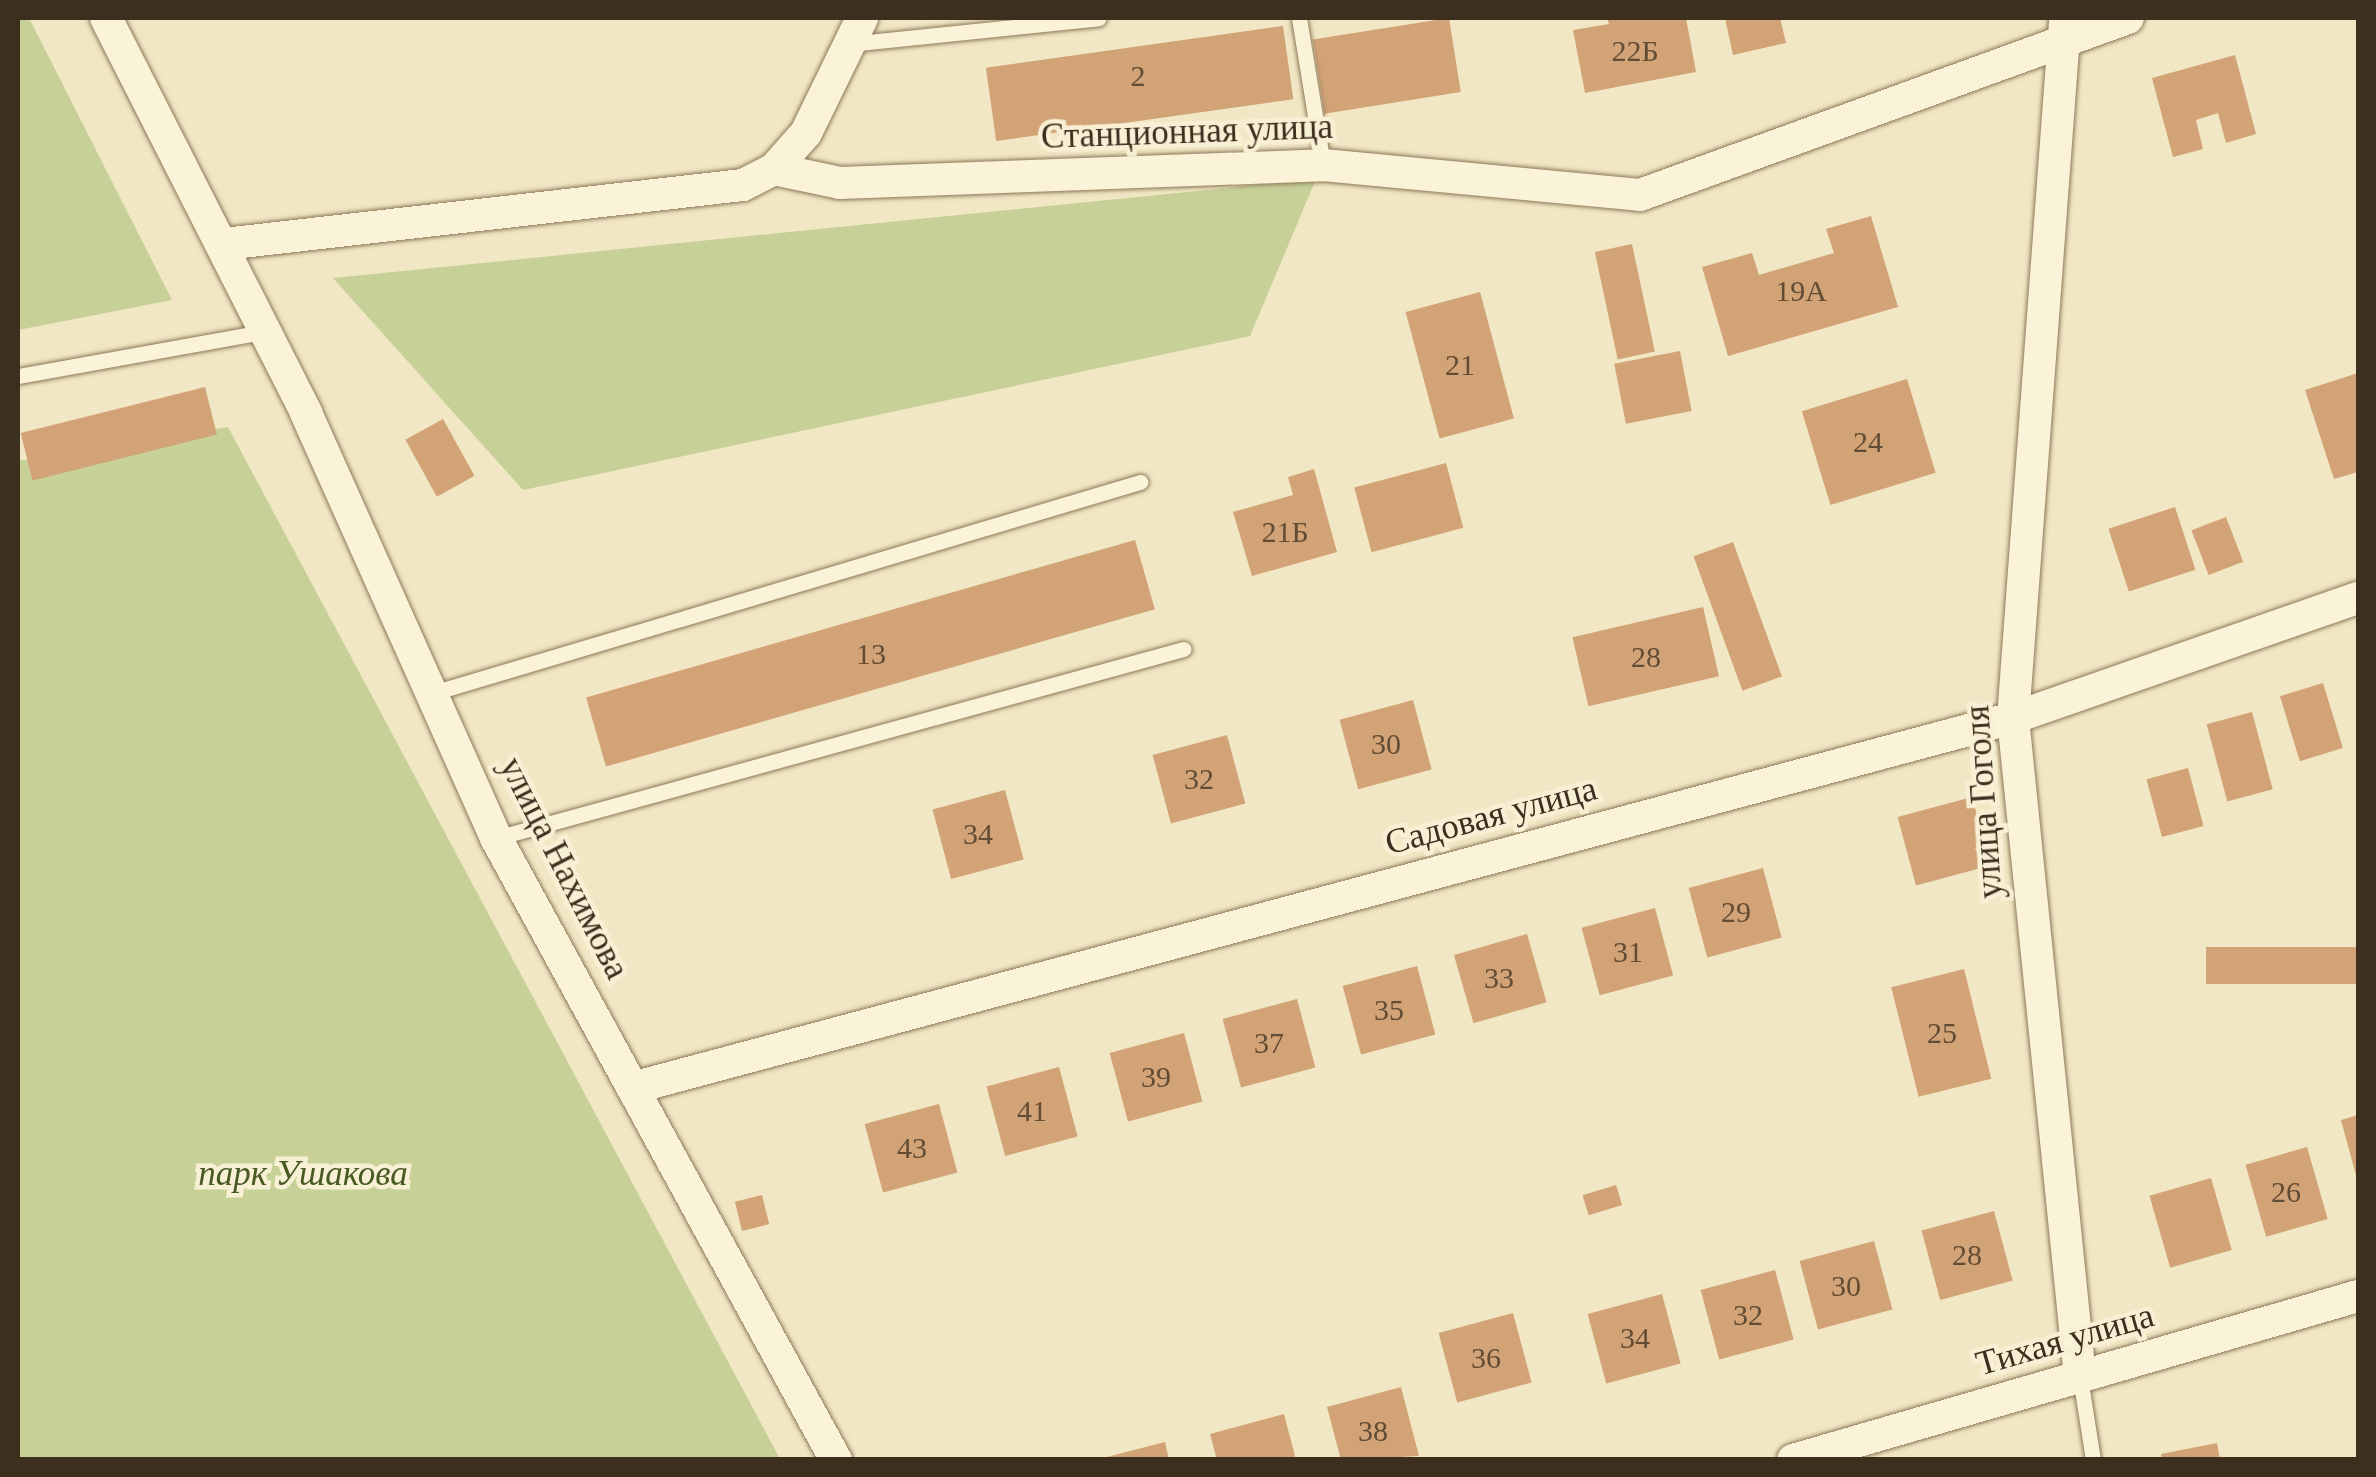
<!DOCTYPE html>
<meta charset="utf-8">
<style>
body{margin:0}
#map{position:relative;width:2376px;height:1477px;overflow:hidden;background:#f1e7c4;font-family:Georgia,serif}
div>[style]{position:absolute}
.green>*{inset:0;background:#c6d097}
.building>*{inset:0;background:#d2a377;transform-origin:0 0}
.roads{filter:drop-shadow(0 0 2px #8d7859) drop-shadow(0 0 2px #8d7859)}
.lane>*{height:15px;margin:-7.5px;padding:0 7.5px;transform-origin:7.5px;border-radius:7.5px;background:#fbf3d8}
.street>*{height:32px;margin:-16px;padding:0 16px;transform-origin:16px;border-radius:16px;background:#fbf3d8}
span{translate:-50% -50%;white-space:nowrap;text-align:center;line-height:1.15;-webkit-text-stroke:9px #f8f0d4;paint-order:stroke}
.number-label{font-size:30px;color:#624c34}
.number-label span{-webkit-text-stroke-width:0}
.street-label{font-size:35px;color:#3c2f1e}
.park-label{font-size:35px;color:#485a23;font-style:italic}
.frame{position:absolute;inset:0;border:20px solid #3c2f1e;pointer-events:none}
</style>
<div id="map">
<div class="green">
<div style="clip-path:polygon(18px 18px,29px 18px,172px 300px,18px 330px)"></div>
<div style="clip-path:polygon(1316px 179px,1250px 336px,523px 490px,333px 278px)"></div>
<div style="clip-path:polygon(228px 427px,780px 1459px,18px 1460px,18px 461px)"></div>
</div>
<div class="building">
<div style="left:1449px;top:18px;width:75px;height:138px;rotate:81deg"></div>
<div style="clip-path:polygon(1607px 18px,1686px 18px,1696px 72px,1585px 93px,1573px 30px,1609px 24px)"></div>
<div style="clip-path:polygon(1725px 18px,1780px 18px,1786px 43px,1733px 55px)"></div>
<div style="left:1283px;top:26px;width:74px;height:300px;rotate:82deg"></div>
<div style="clip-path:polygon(2235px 55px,2256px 134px,2226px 143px,2218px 113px,2196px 120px,2203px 149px,2173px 157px,2152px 78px)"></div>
<div style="clip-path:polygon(1871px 216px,1898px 307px,1728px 356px,1702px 267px,1752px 253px,1759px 275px,1834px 253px,1826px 229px)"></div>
<div style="left:1632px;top:244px;width:110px;height:38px;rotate:78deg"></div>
<div style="left:1480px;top:292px;width:131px;height:77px;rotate:75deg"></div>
<div style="left:1680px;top:351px;width:61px;height:67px;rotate:79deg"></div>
<div style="clip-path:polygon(2358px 373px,2358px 472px,2334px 479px,2305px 390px)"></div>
<div style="left:1907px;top:379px;width:98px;height:110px;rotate:73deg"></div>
<div style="left:205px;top:387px;width:49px;height:190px;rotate:76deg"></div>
<div style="left:443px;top:419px;width:65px;height:43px;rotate:61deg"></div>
<div style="left:1446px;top:463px;width:67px;height:95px;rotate:75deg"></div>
<div style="clip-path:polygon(1314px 469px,1337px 552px,1252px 576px,1233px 512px,1293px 495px,1288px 477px)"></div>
<div style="left:2175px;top:507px;width:66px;height:70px;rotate:72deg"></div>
<div style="left:2226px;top:517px;width:48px;height:37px;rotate:69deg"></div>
<div style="left:1135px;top:540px;width:72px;height:571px;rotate:74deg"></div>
<div style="left:1733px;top:542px;width:143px;height:42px;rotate:70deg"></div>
<div style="left:1703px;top:607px;width:71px;height:134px;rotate:77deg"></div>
<div style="left:2323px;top:683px;width:68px;height:45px;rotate:73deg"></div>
<div style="left:1413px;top:700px;width:72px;height:76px;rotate:75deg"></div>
<div style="left:2252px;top:712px;width:80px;height:47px;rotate:75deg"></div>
<div style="left:1227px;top:735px;width:71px;height:77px;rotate:75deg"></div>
<div style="left:2188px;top:768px;width:60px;height:43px;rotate:75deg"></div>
<div style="left:1005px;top:790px;width:72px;height:75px;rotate:75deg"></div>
<div style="left:1972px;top:797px;width:71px;height:77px;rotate:75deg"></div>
<div style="left:1763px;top:868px;width:72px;height:77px;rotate:75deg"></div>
<div style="left:1655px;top:908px;width:70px;height:76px;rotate:75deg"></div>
<div style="left:1527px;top:934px;width:71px;height:76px;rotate:74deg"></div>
<div style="left:2358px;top:947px;width:37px;height:152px;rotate:90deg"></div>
<div style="left:1417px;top:966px;width:71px;height:77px;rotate:75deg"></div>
<div style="left:1964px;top:969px;width:113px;height:75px;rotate:76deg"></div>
<div style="left:1297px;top:999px;width:71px;height:77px;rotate:75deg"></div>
<div style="left:1184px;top:1033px;width:71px;height:77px;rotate:75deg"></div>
<div style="left:1059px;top:1067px;width:72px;height:75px;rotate:75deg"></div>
<div style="left:939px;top:1104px;width:71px;height:77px;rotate:75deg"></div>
<div style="clip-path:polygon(2358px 1115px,2358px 1179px,2357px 1179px,2341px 1120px)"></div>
<div style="left:2307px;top:1147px;width:75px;height:64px;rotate:74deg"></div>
<div style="left:2211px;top:1178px;width:75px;height:64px;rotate:74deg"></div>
<div style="left:1616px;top:1185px;width:21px;height:35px;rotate:73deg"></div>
<div style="left:762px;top:1195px;width:30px;height:28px;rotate:76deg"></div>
<div style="left:1994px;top:1211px;width:72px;height:75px;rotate:75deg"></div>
<div style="left:1874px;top:1241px;width:71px;height:77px;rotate:75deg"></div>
<div style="left:1775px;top:1270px;width:72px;height:77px;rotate:75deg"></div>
<div style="left:1662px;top:1294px;width:72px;height:77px;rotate:75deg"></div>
<div style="left:1513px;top:1313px;width:72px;height:77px;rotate:75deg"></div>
<div style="clip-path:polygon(1401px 1387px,1419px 1456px,1341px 1460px,1327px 1407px)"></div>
<div style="clip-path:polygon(1284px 1414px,1296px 1460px,1217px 1460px,1210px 1434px)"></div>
<div style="clip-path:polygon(1165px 1442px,1169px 1460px,1103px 1460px,1103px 1458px)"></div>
<div style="clip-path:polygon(2217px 1443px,2220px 1460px,2162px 1460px,2161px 1454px)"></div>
</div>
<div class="roads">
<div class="lane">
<div style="left:1299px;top:18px;width:149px;rotate:80.7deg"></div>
<div style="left:849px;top:44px;width:251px;rotate:-5.9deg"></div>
<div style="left:18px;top:376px;width:253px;rotate:-10.2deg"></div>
<div style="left:436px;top:692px;width:735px;rotate:-16.61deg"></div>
<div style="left:496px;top:838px;width:713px;rotate:-15.38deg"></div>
<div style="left:2080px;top:1377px;width:84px;rotate:81.1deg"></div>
</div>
<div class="street">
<div style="left:106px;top:18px;width:443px;rotate:63.1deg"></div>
<div style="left:306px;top:413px;width:466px;rotate:65.9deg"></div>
<div style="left:496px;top:838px;width:709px;rotate:61.34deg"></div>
<div style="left:2065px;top:22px;width:698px;rotate:94.27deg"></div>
<div style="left:2013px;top:718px;width:662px;rotate:84.19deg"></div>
<div style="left:774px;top:169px;width:48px;rotate:-48.4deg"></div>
<div style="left:806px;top:133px;width:128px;rotate:-64deg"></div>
<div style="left:224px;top:244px;width:522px;rotate:-6.49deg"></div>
<div style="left:743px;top:185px;width:35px;rotate:-27deg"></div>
<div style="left:774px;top:169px;width:67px;rotate:12deg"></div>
<div style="left:840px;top:183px;width:483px;rotate:-2.1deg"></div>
<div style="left:1323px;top:165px;width:318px;rotate:5.4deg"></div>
<div style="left:1640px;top:195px;width:519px;rotate:-19.94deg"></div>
<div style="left:636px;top:1087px;width:1426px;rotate:-15deg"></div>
<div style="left:2013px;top:718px;width:365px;rotate:-19.2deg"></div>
<div style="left:1793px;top:1460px;width:588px;rotate:-16.19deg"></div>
</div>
</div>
<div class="number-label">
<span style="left:1635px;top:51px">22Б</span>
<span style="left:1138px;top:76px">2</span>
<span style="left:1801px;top:291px">19А</span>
<span style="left:1460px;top:365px">21</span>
<span style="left:1868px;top:442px">24</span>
<span style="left:1285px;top:532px">21Б</span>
<span style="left:871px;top:654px">13</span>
<span style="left:1646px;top:657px">28</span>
<span style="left:1386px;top:744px">30</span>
<span style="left:1199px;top:779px">32</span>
<span style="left:978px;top:834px">34</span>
<span style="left:1736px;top:912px">29</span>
<span style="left:1628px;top:952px">31</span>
<span style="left:1499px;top:978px">33</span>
<span style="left:1389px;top:1010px">35</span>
<span style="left:1942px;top:1033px">25</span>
<span style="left:1269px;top:1043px">37</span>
<span style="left:1156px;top:1077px">39</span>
<span style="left:1032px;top:1111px">41</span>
<span style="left:912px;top:1148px">43</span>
<span style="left:2286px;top:1192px">26</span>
<span style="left:1967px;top:1255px">28</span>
<span style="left:1846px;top:1286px">30</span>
<span style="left:1748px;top:1315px">32</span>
<span style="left:1635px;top:1338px">34</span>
<span style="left:1486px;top:1358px">36</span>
<span style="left:1373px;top:1431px">38</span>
</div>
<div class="street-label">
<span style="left:1187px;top:132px;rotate:-2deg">Станционная улица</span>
<span style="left:1984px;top:802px;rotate:-94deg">улица Гоголя</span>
<span style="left:1491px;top:816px;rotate:-15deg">Садовая улица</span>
<span style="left:564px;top:868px;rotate:63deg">улица Нахимова</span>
<span style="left:2065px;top:1340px;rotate:-16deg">Тихая улица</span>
</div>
<div class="park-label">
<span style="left:303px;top:1174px">парк Ушакова</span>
</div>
<div class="frame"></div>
</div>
